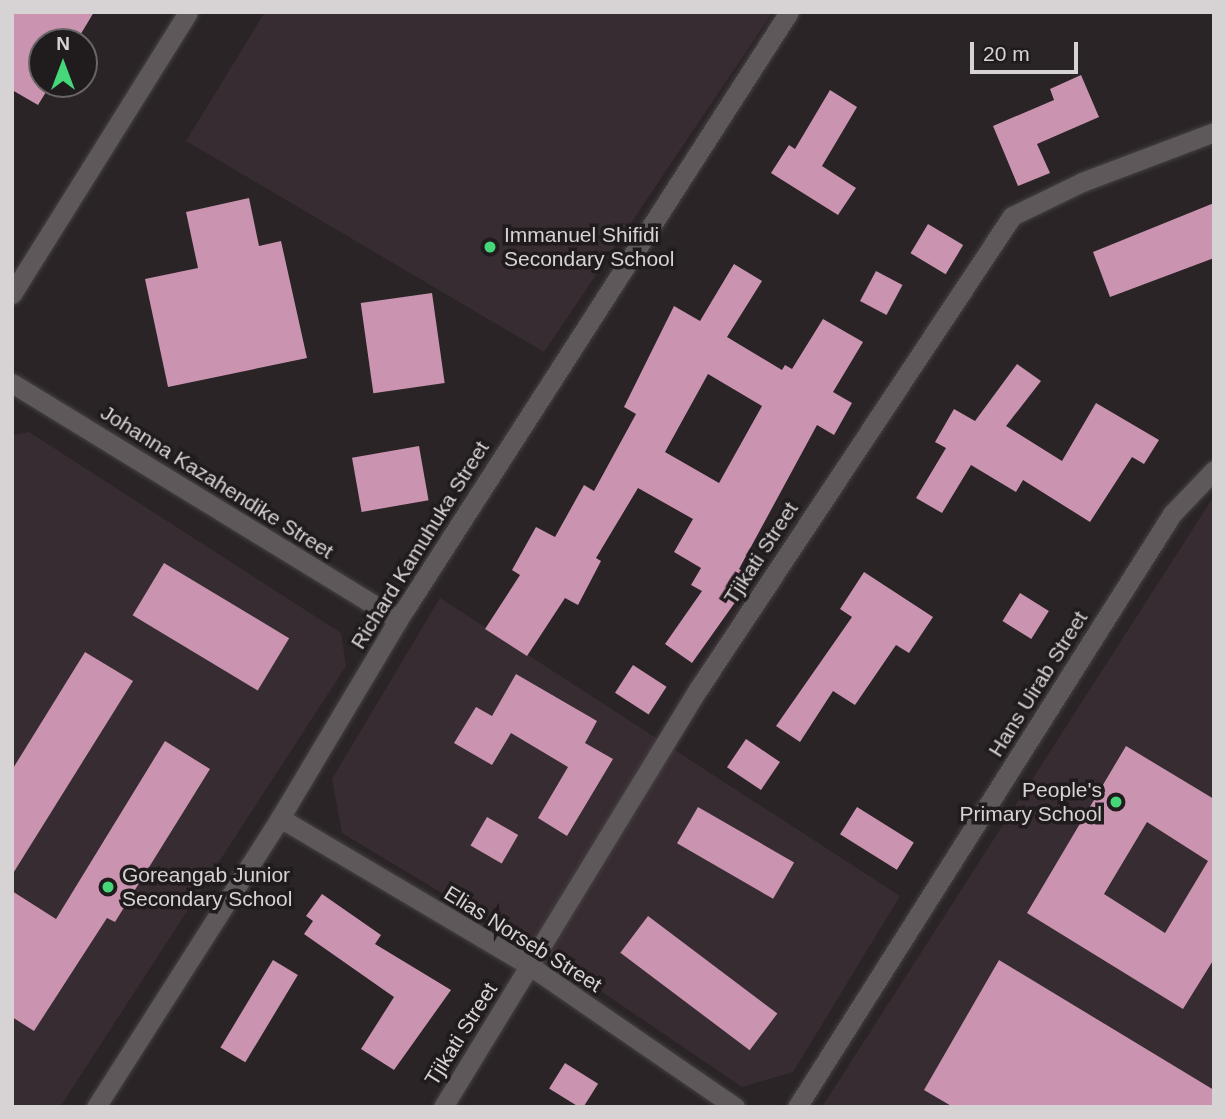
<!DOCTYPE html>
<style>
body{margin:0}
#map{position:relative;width:1226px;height:1119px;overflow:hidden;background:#2a2427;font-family:Helvetica,sans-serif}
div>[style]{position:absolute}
.built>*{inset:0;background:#372c31}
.building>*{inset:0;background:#ca93af;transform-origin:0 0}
.roads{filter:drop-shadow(0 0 2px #454043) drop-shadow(0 0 2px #454043)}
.minor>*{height:19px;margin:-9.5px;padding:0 9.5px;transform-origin:9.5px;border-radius:9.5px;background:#5e585b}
.tertiary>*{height:19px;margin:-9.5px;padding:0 9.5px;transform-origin:9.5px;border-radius:9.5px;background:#5e585b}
.dots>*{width:19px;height:19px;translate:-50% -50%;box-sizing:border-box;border:4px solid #201b1d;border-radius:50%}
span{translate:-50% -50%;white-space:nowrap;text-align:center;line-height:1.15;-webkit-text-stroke:7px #201b1d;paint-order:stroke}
.poi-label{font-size:21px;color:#d7d3d5}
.left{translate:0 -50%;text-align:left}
.right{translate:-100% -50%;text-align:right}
.street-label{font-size:21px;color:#d7d3d5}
.frame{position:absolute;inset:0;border:14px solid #d7d3d5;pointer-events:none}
.north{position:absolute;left:28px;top:28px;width:70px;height:70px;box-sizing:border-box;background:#201b1d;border:2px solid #696567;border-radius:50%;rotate:0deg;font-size:19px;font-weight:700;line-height:28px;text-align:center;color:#d7d3d5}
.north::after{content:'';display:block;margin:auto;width:24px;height:32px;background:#46d77a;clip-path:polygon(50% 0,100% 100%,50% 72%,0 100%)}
.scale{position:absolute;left:970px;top:42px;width:108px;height:32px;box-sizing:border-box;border:4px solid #d7d3d5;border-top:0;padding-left:9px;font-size:21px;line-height:24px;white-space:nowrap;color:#d7d3d5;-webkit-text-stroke:5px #201b1d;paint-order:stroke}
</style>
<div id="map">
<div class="built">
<div style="clip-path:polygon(265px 12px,773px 12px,544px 352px,186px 141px)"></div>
<div style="clip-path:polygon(29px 432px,341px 633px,346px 666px,60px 1107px,12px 1107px,12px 435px)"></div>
<div style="clip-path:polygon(1214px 496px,1214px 1107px,822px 1107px)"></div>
<div style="clip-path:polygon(440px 598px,900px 896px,793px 1072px,742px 1087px,570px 970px,342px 833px,332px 779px)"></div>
</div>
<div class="building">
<div style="clip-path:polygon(12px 12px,94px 12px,76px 42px,42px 42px,42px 84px,51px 84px,38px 105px,12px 90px)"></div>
<div style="clip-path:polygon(1081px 75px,1099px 117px,1037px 144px,1050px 173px,1018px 186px,993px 126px,1054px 100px,1050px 89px)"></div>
<div style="clip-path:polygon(830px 90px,857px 107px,822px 166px,856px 188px,838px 215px,771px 173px,789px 145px,795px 149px)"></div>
<div style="clip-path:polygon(249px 198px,259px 246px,281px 241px,307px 358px,168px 387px,145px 279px,198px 268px,186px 212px)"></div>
<div style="clip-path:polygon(1214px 203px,1214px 258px,1110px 297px,1093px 252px)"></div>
<div style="left:928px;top:224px;width:41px;height:34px;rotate:31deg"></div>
<div style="clip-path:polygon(evenodd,734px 264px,762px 281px,727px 337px,782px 370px,785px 365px,792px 369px,823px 319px,863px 342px,833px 392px,852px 403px,834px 435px,817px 425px,739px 569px,753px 577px,692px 663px,665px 644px,702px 591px,691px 585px,701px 568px,674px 552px,693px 519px,638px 488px,596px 558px,601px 561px,578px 605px,565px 598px,527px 656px,485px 629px,520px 575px,512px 570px,536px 527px,555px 537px,584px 485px,594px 491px,636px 414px,624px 407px,674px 306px,700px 321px,734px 264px,708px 374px,762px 406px,719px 483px,665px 452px,708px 374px)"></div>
<div style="left:876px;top:271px;width:30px;height:34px;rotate:28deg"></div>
<div style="left:432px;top:293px;width:91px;height:72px;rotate:82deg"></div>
<div style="clip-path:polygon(1017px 364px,1041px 381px,1006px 426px,1062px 461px,1096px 403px,1159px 440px,1144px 464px,1132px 457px,1090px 522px,1023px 480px,1016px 492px,971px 465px,942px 513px,916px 498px,946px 448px,935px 442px,954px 409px,975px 421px)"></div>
<div style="left:419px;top:446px;width:55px;height:68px;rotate:80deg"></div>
<div style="left:164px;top:563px;width:146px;height:61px;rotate:31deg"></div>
<div style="clip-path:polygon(864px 572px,933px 617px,909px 653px,896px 645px,855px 705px,833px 691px,800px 742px,776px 726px,852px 617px,840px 609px)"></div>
<div style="left:1020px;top:593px;width:34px;height:33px;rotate:32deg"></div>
<div style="clip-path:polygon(85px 652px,133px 681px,12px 875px,12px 770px)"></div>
<div style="left:633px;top:665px;width:40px;height:33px;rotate:33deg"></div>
<div style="clip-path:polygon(516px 674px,597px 721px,585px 743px,613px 759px,567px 836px,538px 818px,568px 767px,511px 733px,492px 765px,454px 743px,476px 707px,492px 716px)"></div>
<div style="left:746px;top:739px;width:41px;height:34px;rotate:34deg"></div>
<div style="clip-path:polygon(165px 741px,210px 769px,115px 922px,107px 918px,34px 1031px,12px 1017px,12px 891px,56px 919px)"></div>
<div style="clip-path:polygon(evenodd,1126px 746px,1214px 799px,1214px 959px,1183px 1009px,1027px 913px,1126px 746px,1147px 822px,1208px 861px,1165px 933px,1104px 894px,1147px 822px)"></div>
<div style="left:698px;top:807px;width:111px;height:42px;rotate:30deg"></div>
<div style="left:857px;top:807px;width:67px;height:32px;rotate:32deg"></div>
<div style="left:487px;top:817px;width:36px;height:33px;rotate:30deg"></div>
<div style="clip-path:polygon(322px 894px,381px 935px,375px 944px,451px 990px,394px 1070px,361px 1049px,394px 997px,304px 934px,313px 921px,306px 916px)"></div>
<div style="left:648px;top:916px;width:162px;height:46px;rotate:37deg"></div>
<div style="left:273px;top:960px;width:29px;height:102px;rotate:31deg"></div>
<div style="clip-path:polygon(999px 960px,1214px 1090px,1214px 1107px,953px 1107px,924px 1090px)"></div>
<div style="left:565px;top:1063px;width:39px;height:30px;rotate:32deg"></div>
</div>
<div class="roads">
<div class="minor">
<div style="left:12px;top:383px;width:453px;rotate:31.5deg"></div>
<div style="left:280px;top:818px;width:291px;rotate:30.6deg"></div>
<div style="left:530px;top:966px;width:249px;rotate:34.5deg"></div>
<div style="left:96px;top:1107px;width:343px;rotate:-57.5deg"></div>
<div style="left:280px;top:818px;width:230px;rotate:-59.2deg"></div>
<div style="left:398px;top:620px;width:723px;rotate:-57.26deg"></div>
<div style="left:443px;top:1107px;width:491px;rotate:-58.6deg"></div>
<div style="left:699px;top:688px;width:566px;rotate:-56.45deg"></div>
<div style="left:1012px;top:216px;width:78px;rotate:-25.9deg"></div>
<div style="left:1082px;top:182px;width:141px;rotate:-20.7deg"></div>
<div style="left:797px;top:1107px;width:702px;rotate:-57.69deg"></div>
<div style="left:1172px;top:514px;width:61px;rotate:-46.3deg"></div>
</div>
<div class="tertiary">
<div style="left:12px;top:294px;width:332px;rotate:-58deg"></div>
</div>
</div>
<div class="dots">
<div style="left:490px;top:247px;background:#46d77a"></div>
<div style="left:1116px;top:802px;background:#46d77a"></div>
<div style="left:108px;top:887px;background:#46d77a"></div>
</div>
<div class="poi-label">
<span class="left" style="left:504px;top:247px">Immanuel Shifidi<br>Secondary School</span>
<span class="right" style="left:1102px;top:802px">People's<br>Primary School</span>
<span class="left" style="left:122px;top:887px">Goreangab Junior<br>Secondary School</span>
</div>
<div class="street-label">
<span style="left:217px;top:482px;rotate:32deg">Johanna Kazahendike Street</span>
<span style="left:420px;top:545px;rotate:-58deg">Richard Kamuhuka Street</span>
<span style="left:761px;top:553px;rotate:-57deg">Tjikati Street</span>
<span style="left:1038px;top:684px;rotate:-58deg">Hans Uirab Street</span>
<span style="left:523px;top:939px;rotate:32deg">Elias Norseb Street</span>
<span style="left:461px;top:1034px;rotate:-58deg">Tjikati Street</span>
</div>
<div class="frame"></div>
<div class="north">N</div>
<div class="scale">20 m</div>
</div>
